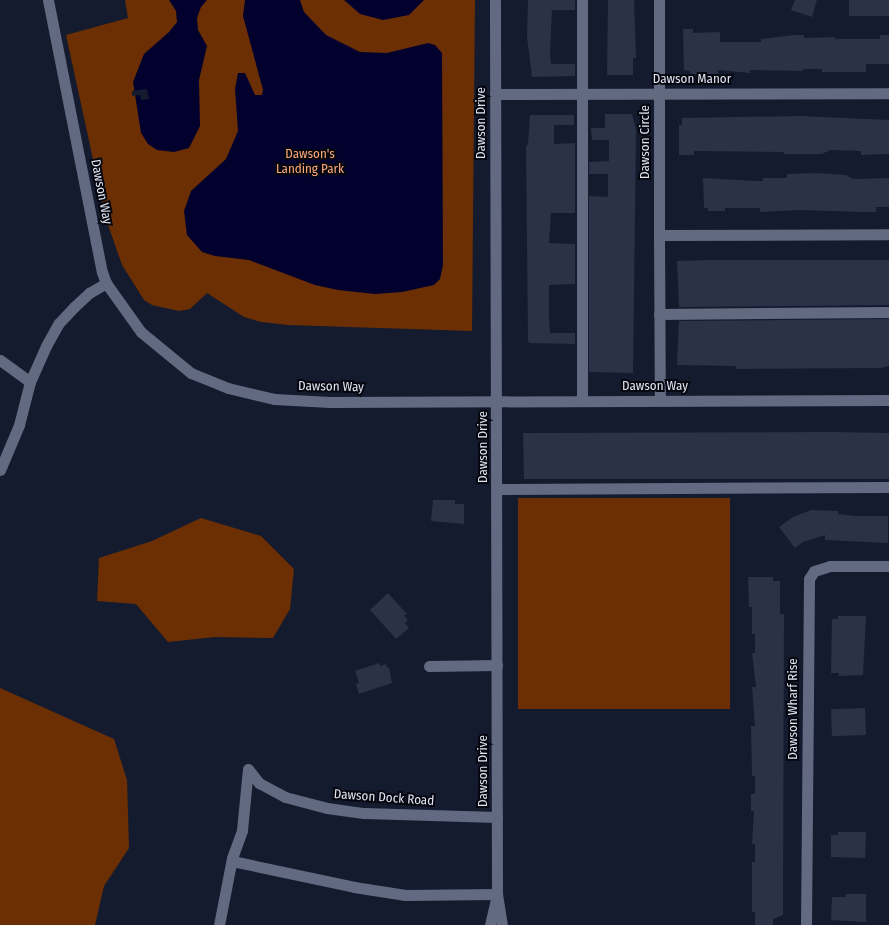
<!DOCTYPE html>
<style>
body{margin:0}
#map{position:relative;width:889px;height:925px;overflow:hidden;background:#151b2e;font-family:"Fira Sans Condensed",sans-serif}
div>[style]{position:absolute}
.green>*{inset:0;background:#6c2f04;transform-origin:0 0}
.water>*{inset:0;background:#02002c}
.pier>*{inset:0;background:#151b2e}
.building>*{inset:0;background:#2b3146;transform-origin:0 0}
.minor>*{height:11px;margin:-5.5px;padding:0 5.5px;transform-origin:5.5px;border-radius:5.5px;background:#626a81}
span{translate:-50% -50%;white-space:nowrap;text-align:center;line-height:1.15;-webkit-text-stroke:4px #05060e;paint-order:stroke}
.street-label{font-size:13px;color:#e0e5f2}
.park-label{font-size:13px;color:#ffa97a}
</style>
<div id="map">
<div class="green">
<div style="clip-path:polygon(125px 0,475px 0,472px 331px,288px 325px,261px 322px,244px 317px,207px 293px,190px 309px,179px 311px,152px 305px,144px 300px,122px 265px,106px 219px,66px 35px,128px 18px)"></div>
<div style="left:518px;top:498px;width:212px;height:211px"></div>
<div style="clip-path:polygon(201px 518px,261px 536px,294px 569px,290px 609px,273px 638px,215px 637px,168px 642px,136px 604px,97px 601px,99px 558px,152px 541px)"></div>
<div style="clip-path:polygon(0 688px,114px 739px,127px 780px,129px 848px,104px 886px,95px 925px,0 925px)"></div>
</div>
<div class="water">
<div style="clip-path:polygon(169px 0,207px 0,201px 7px,197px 18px,198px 30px,207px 46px,199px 80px,200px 126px,189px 148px,174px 152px,157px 150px,148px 144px,141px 133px,133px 82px,144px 54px,169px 32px,177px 22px,176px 11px)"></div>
<div style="clip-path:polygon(245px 0,300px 0,304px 12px,326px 35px,360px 52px,387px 53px,428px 43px,435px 45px,442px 53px,443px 265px,440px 279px,434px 285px,402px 292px,375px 294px,338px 290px,315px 285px,249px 260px,215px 256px,202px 252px,187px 235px,184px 211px,191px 191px,226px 159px,238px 131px,235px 89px,238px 73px,245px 73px,255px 95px,262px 95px,263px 90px,243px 16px)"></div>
<div style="clip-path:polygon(344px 0,424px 0,409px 15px,383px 20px,360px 14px)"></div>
</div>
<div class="pier">
<div style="clip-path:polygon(147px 89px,149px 99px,141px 100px,140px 95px,132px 96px,132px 91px)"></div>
</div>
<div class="building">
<div style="clip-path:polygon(528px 0,575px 0,575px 10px,552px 10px,550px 53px,551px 64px,575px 64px,575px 76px,532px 77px,527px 37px)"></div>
<div style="clip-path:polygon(608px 0,634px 0,636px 58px,633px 58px,633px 75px,607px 75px)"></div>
<div style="clip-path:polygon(795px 0,817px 0,812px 17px,791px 10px)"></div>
<div style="left:849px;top:0;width:40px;height:16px"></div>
<div style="clip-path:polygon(683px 29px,693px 29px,693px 33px,720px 32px,720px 42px,761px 42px,761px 39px,794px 35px,804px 35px,804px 38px,835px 37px,835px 39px,880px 39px,880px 35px,889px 35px,889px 64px,866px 64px,866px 72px,822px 72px,822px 69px,803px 69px,803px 71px,750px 70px,750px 73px,718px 70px,718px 74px,690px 74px,690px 71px,684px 70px)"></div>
<div style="clip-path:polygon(605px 114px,632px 114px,636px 130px,633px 373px,589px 372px,589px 196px,608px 197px,608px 174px,589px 174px,589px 162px,609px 161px,609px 140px,592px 140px,591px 128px,605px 128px)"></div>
<div style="clip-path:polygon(530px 115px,574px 115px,574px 125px,554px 125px,554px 144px,575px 143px,575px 213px,551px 213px,549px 243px,575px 244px,575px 284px,549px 285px,549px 320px,550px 333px,575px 333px,575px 344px,529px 343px,528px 340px,526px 147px,528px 144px)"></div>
<div style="clip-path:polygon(801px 116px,889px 120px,889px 154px,861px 155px,861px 151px,830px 150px,822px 154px,784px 154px,784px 152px,694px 151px,694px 155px,679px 155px,679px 125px,682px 125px,682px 118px)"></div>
<div style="clip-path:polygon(817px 173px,846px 175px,853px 179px,889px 178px,889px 207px,876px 207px,876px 212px,863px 212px,798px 210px,760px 212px,760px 208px,725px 208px,725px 211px,708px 211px,708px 208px,704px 208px,703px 178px,756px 181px,763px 181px,763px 178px,787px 178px,787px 174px)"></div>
<div style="clip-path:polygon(710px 260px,889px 260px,889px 305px,679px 307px,677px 261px)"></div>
<div style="clip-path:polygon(889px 319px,889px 366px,881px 368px,737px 369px,735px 366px,677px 365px,679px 321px)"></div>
<div style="clip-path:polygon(835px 432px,889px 433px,889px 479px,524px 479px,523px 433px)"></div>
<div style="clip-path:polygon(433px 500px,455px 500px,455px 504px,464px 504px,464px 524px,431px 521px)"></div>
<div style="clip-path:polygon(811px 510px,838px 511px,838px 514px,855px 516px,888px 516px,888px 543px,825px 540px,825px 535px,803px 542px,795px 548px,779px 527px,793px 517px)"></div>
<div style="clip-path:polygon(748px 577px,773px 577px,773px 581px,780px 581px,780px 614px,784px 614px,783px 915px,773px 919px,773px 925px,755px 925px,755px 912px,752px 912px,752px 862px,755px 862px,755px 844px,752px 844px,754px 811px,751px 811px,751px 794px,755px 794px,755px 776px,752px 776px,751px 726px,755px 726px,752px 687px,756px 687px,752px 653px,755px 653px,755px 634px,752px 634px,752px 607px,749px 607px)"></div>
<div style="clip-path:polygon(388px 593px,407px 614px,404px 616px,408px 620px,405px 623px,409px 628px,396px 639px,370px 610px)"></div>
<div style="clip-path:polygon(838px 616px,866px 616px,863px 675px,839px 676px,839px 673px,831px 673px,832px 619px,838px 619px)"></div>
<div style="clip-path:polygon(379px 663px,380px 666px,386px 664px,387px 668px,389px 667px,392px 683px,359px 694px,356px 684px,359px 683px,355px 671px)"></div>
<div style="left:865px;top:708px;width:27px;height:34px;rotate:88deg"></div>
<div style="clip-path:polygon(838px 832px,866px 832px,865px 858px,831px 857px,831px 835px,838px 835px)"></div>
<div style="clip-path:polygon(846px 894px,866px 894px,866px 922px,831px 920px,832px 897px,846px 897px)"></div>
</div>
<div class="minor">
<div style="left:48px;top:0;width:277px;rotate:78.8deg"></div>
<div style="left:102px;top:272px;width:12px;rotate:70deg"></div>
<div style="left:106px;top:283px;width:60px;rotate:54.5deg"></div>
<div style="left:141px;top:332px;width:65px;rotate:39.4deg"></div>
<div style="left:191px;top:373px;width:40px;rotate:22deg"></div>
<div style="left:228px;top:388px;width:47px;rotate:13.4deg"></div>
<div style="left:274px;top:399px;width:56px;rotate:3.1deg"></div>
<div style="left:330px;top:402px;width:559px;rotate:-0.2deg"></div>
<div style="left:659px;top:0;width:235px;rotate:90deg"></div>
<div style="left:659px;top:235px;width:230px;rotate:-0.2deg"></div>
<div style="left:495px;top:94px;width:394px;rotate:-0.1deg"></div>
<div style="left:659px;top:235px;width:165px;rotate:89.7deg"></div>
<div style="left:659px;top:314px;width:230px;rotate:-0.5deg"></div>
<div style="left:0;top:360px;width:37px;rotate:36deg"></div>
<div style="left:582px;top:400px;width:400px;rotate:-90deg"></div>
<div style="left:0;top:470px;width:49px;rotate:-67.1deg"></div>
<div style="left:19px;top:425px;width:44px;rotate:-75.7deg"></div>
<div style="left:30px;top:382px;width:39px;rotate:-66deg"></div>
<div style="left:46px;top:346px;width:26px;rotate:-61deg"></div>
<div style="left:59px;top:323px;width:22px;rotate:-47deg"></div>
<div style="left:74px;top:307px;width:21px;rotate:-43deg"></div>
<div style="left:89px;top:293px;width:20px;rotate:-30deg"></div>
<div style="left:497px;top:489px;width:392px;rotate:-0.3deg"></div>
<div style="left:429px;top:666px;width:68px;rotate:-0.8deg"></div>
<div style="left:232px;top:861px;width:125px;rotate:12deg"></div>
<div style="left:354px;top:887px;width:52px;rotate:8.9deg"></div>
<div style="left:405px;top:895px;width:92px;rotate:-0.6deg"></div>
<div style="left:497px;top:894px;width:894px;rotate:-90.13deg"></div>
<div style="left:219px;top:925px;width:68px;rotate:-79deg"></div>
<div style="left:232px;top:858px;width:30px;rotate:-70deg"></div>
<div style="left:242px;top:830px;width:61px;rotate:-84.4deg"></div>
<div style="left:248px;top:769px;width:18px;rotate:52deg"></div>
<div style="left:259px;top:783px;width:30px;rotate:28deg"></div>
<div style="left:285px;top:797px;width:43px;rotate:14.7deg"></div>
<div style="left:327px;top:808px;width:37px;rotate:8deg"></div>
<div style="left:364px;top:813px;width:133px;rotate:1.7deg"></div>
<div style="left:490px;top:925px;width:32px;rotate:-77deg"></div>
<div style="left:497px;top:894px;width:31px;rotate:81deg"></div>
<div style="left:806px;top:925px;width:346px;rotate:-89.5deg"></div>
<div style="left:809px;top:579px;width:9px;rotate:-58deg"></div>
<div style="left:814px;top:571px;width:17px;rotate:-17deg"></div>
<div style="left:830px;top:566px;width:59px"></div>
</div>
<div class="street-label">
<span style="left:692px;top:79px">Dawson Manor</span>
<span style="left:481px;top:123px;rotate:-90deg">Dawson Drive</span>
<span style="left:645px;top:142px;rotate:-90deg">Dawson Circle</span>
<span style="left:101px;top:192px;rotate:79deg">Dawson Way</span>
<span style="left:655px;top:386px">Dawson Way</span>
<span style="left:331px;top:387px;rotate:1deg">Dawson Way</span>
<span style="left:483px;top:447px;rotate:-90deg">Dawson Drive</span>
<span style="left:793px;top:709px;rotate:-90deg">Dawson Wharf Rise</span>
<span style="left:483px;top:771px;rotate:-90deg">Dawson Drive</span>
<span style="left:384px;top:798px;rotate:4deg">Dawson Dock Road</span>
</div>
<div class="park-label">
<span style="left:310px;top:162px">Dawson's<br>Landing Park</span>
</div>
</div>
